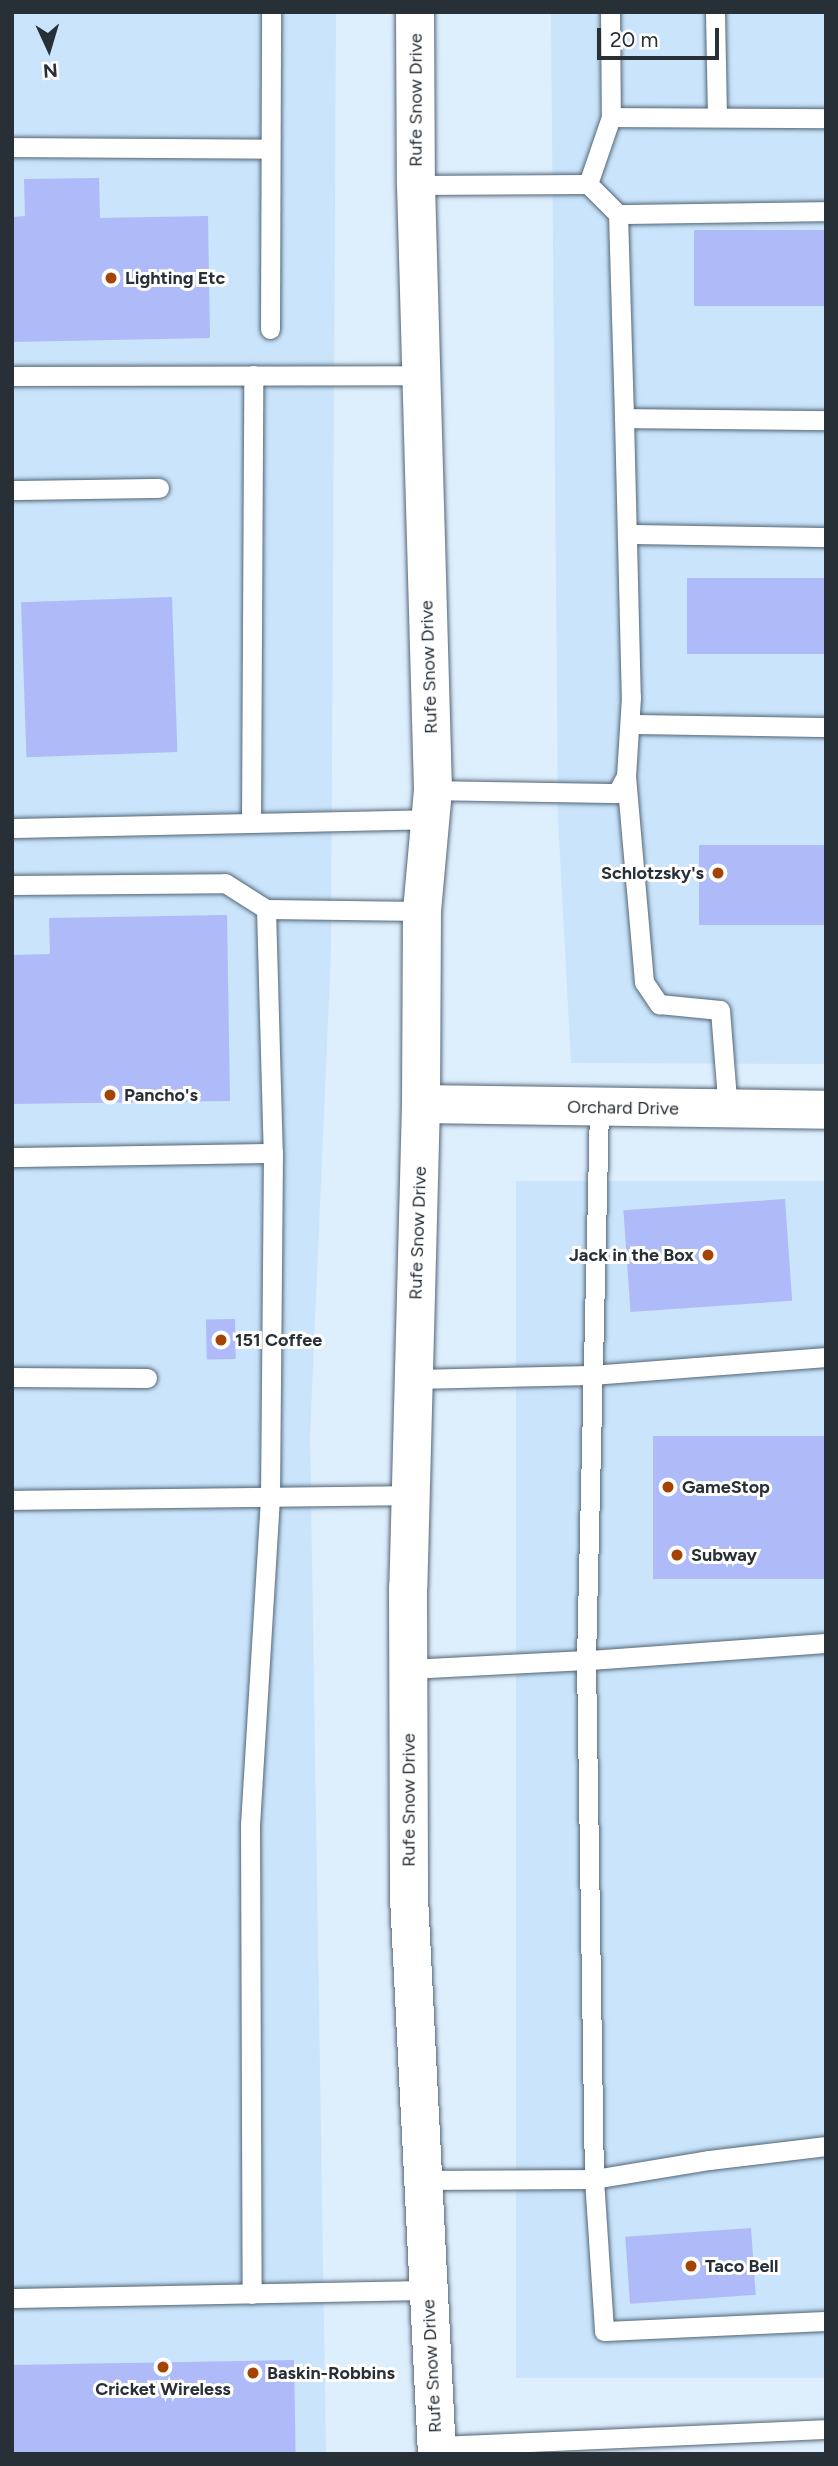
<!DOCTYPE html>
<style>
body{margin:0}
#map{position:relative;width:838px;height:2466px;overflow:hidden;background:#ddeefd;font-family:Figtree,sans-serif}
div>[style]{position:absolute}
.built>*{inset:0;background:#c9e4fb;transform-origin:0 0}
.building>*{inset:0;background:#afbaf8;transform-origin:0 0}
.roads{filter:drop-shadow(0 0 2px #536575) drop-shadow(0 0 2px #536575)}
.lane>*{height:19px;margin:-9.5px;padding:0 9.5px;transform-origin:9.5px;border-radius:9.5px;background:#fff}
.street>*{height:38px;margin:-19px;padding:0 19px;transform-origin:19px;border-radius:19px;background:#fff}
.secondary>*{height:38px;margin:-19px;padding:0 19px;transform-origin:19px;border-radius:19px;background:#fff}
.dots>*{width:19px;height:19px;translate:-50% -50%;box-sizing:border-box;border:4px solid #fff;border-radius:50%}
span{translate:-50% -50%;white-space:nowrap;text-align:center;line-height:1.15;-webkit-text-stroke:6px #fff;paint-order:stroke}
.street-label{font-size:18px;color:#283037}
.poi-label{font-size:18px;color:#283037;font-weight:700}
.left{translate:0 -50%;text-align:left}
.right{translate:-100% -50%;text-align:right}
.frame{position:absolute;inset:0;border:14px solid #283037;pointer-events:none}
.north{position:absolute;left:14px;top:14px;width:70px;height:70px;-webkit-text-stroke:5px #fff;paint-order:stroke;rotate:176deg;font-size:19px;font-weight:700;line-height:28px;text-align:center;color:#283037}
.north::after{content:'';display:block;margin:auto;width:24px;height:32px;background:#283037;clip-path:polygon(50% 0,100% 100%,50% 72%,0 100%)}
.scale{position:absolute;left:597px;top:28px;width:122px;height:32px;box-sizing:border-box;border:4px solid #283037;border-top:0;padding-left:9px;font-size:21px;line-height:24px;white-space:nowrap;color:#283037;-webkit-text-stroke:5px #fff;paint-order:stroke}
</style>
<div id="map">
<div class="built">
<div style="clip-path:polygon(12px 12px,336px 12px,331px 951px,310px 1435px,326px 2454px,12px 2454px)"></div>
<div style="clip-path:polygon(551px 12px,826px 12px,826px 1064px,571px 1063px,558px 818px)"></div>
<div style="left:826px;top:1181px;width:1197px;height:310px;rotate:90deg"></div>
</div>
<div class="building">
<div style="clip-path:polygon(99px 178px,100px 218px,208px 216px,210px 338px,12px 342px,12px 217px,25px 216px,24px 179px)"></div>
<div style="left:826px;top:230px;width:76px;height:132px;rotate:90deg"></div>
<div style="left:826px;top:578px;width:76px;height:139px;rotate:90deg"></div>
<div style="left:172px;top:597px;width:155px;height:151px;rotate:88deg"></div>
<div style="left:699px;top:845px;width:127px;height:80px"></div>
<div style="clip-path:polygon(227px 915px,230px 1101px,12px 1104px,12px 955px,50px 954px,49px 918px)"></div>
<div style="left:785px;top:1199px;width:102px;height:162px;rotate:86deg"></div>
<div style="left:235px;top:1319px;width:40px;height:29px;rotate:89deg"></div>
<div style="left:826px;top:1436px;width:143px;height:173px;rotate:90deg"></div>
<div style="left:751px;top:2228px;width:67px;height:126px;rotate:86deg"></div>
<div style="left:294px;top:2360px;width:94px;height:282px;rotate:89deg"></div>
</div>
<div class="roads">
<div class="lane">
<div style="left:610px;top:12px;width:105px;rotate:89.5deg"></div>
<div style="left:715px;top:12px;width:105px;rotate:88.9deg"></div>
<div style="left:13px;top:147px;width:257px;rotate:0.4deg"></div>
<div style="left:588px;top:184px;width:71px;rotate:-71.1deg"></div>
<div style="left:611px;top:117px;width:215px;rotate:0.3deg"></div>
<div style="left:416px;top:185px;width:172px;rotate:-0.3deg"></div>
<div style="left:588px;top:184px;width:42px;rotate:45deg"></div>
<div style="left:618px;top:214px;width:204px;rotate:88.3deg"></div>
<div style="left:624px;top:418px;width:279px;rotate:88.6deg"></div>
<div style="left:631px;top:697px;width:79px;rotate:93.6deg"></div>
<div style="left:626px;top:776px;width:19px;rotate:118deg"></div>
<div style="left:617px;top:793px;width:184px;rotate:-179.1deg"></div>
<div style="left:618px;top:214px;width:208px;rotate:-0.8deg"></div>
<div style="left:270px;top:329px;width:317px;rotate:-89.8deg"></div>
<div style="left:12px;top:376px;width:410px;rotate:-0.1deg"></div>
<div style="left:624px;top:418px;width:202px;rotate:0.6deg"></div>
<div style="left:12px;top:490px;width:147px;rotate:-0.8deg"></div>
<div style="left:627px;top:534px;width:199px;rotate:0.9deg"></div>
<div style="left:630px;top:724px;width:196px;rotate:0.9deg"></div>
<div style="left:626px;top:776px;width:207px;rotate:85deg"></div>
<div style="left:644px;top:982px;width:27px;rotate:56deg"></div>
<div style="left:659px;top:1004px;width:61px;rotate:5.6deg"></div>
<div style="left:720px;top:1010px;width:101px;rotate:85.5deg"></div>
<div style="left:251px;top:823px;width:448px;rotate:-89.7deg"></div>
<div style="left:12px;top:828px;width:418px;rotate:-1.2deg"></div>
<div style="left:12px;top:885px;width:213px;rotate:-0.5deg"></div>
<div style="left:225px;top:883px;width:49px;rotate:32.4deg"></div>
<div style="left:266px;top:909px;width:156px;rotate:0.7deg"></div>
<div style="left:266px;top:909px;width:244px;rotate:88.4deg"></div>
<div style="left:12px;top:1157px;width:261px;rotate:-0.9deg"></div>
<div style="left:273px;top:1153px;width:345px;rotate:90.5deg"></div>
<div style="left:270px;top:1498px;width:328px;rotate:93.5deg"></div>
<div style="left:250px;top:1825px;width:469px;rotate:89.8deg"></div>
<div style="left:12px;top:1377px;width:135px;rotate:0.4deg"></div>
<div style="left:414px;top:1379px;width:177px;rotate:-1.3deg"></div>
<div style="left:591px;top:1375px;width:236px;rotate:-4.4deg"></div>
<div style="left:12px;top:1500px;width:399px;rotate:-0.7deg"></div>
<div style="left:826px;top:1643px;width:241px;rotate:175.9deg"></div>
<div style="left:586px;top:1660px;width:519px;rotate:89.12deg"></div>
<div style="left:594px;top:2179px;width:117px;rotate:-9.4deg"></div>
<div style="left:709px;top:2160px;width:118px;rotate:-6.8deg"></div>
<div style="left:408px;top:1669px;width:178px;rotate:-2.9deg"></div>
<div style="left:586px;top:1660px;width:553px;rotate:-88.65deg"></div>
<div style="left:422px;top:2180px;width:172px;rotate:-0.3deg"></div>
<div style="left:594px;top:2179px;width:152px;rotate:86.2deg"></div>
<div style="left:604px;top:2331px;width:222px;rotate:-2.6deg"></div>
<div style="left:12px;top:2298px;width:416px;rotate:-1.1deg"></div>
<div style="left:437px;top:2446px;width:389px;rotate:-2.5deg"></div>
</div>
<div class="street">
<div style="left:421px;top:1104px;width:405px;rotate:0.8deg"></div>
</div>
<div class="secondary">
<div style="left:415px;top:12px;width:173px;rotate:89.7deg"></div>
<div style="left:416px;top:185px;width:605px;rotate:88.39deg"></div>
<div style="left:433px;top:790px;width:121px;rotate:95.2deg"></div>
<div style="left:422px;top:911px;width:193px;rotate:90.3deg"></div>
<div style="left:421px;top:1104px;width:483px;rotate:91.5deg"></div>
<div style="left:408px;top:1587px;width:310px;rotate:89.8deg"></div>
<div style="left:409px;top:1897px;width:558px;rotate:87.12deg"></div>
</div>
</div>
<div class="dots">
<div style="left:111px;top:278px;background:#a54305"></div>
<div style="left:718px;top:873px;background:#a54305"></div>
<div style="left:110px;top:1095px;background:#a54305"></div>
<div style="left:708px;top:1255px;background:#a54305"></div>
<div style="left:221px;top:1340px;background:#a54305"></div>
<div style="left:668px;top:1487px;background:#a54305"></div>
<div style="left:677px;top:1555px;background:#a54305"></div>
<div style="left:691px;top:2266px;background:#a54305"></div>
<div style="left:163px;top:2367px;background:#a54305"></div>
<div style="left:253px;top:2373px;background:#a54305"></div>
</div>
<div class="street-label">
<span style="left:416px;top:100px;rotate:-90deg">Rufe Snow Drive</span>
<span style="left:429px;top:667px;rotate:-92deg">Rufe Snow Drive</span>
<span style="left:623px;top:1108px;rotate:1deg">Orchard Drive</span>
<span style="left:418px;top:1233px;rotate:-88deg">Rufe Snow Drive</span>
<span style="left:409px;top:1800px;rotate:-90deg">Rufe Snow Drive</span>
<span style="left:432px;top:2366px;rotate:-93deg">Rufe Snow Drive</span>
</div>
<div class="poi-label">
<span class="left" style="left:125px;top:278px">Lighting Etc</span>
<span class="right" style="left:704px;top:873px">Schlotzsky's</span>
<span class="left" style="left:124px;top:1095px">Pancho's</span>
<span class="right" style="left:694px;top:1255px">Jack in the Box</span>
<span class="left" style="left:235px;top:1340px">151 Coffee</span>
<span class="left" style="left:682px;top:1487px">GameStop</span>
<span class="left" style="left:691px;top:1555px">Subway</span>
<span class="left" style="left:705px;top:2266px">Taco Bell</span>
<span class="left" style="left:267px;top:2373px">Baskin-Robbins</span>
<span style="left:163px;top:2389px">Cricket Wireless</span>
</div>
<div class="frame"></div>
<div class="north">N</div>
<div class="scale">20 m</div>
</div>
